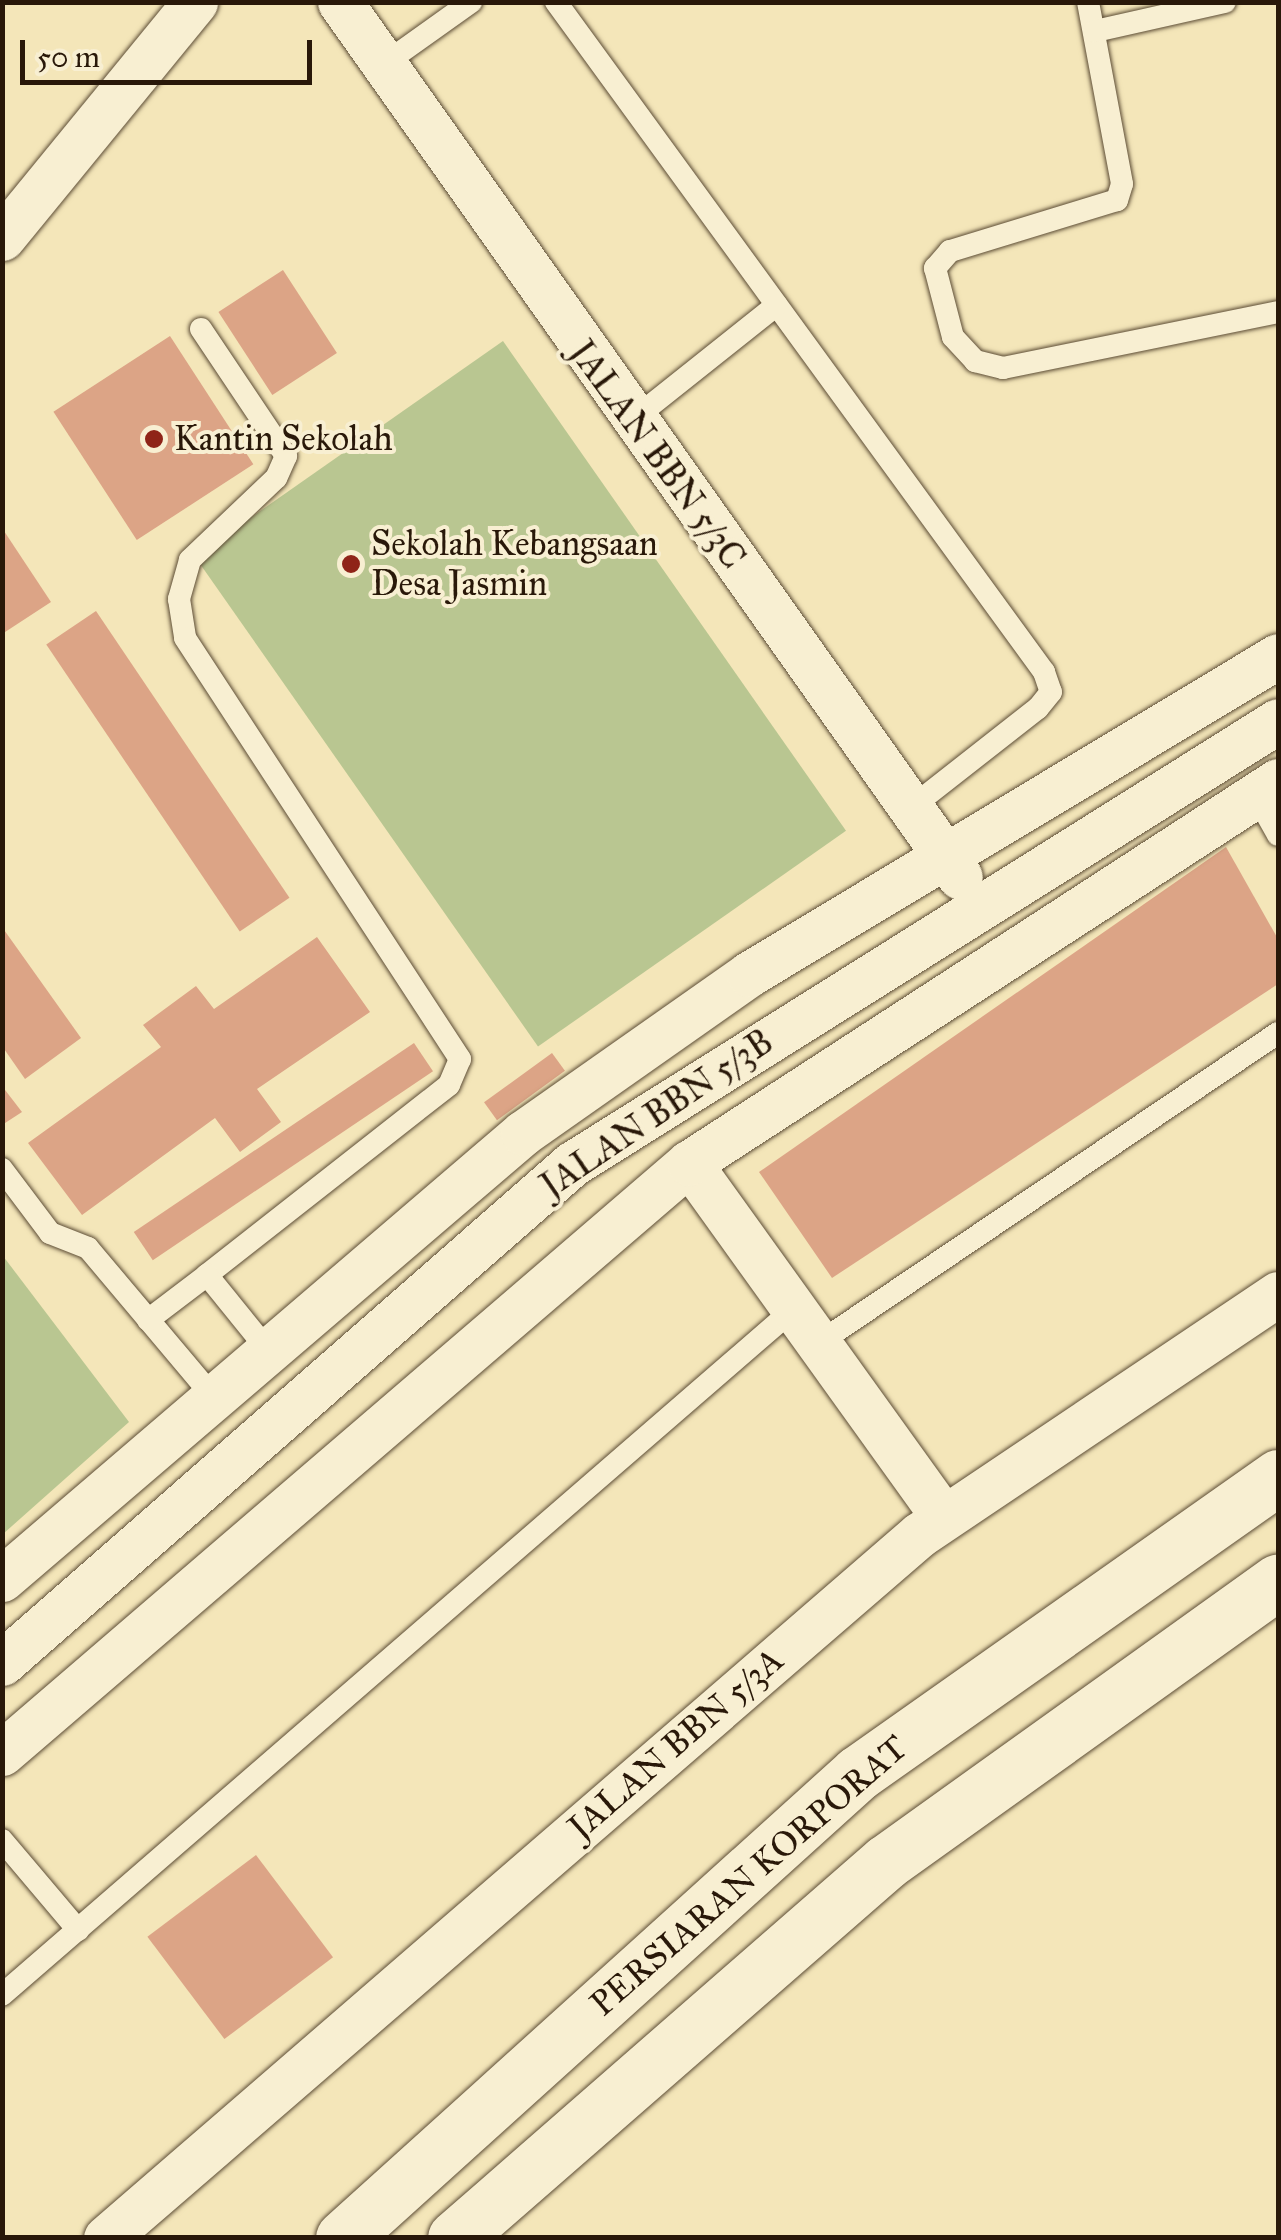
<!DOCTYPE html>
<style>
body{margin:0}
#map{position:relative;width:1281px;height:2240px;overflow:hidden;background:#f4e6b9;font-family:"IM FELL Great Primer",serif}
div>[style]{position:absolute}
.green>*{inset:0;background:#b9c691;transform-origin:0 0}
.building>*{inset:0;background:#dca486;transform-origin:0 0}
.roads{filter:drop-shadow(0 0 2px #5c4c35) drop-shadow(0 0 2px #5c4c35)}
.service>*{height:22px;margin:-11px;padding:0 11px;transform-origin:11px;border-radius:11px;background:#f8efd2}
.minor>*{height:45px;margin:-22.5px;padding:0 22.5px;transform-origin:22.5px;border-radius:22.5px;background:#f8efd2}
.secondary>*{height:55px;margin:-27.5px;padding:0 27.5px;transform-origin:27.5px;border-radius:27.5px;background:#f8efd2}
.dots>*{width:28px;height:28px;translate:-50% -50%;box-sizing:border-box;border:5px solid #f8efd2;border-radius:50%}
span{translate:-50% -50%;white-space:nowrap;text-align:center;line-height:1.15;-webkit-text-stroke:8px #f8efd2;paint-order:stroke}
.poi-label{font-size:35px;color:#291809}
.left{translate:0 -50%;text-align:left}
.street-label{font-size:35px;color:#291809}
.frame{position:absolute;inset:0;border:5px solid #291809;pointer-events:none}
.scale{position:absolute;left:20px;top:40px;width:292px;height:45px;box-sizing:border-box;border:5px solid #291809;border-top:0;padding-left:12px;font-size:30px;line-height:35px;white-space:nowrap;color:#291809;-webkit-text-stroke:8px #f8efd2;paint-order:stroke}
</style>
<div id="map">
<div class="green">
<div style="left:503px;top:341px;width:598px;height:376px;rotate:55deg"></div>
<div style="clip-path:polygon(3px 1256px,129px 1422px,3px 1534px,2px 1534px)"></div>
</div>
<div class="building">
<div style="left:283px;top:270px;width:99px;height:77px;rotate:57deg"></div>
<div style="left:170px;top:336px;width:153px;height:139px;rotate:57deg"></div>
<div style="clip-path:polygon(2px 528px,51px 602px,2px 634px)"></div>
<div style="left:96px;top:611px;width:346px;height:60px;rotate:56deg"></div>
<div style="clip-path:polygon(1226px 847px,1278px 939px,1278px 984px,832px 1278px,759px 1172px)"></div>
<div style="clip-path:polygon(2px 927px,81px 1038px,25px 1079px,2px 1046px)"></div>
<div style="clip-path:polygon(317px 937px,370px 1012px,257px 1089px,281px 1122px,240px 1152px,215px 1118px,82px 1215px,28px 1143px,161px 1047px,143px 1025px,196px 986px,214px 1009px)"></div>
<div style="left:414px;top:1043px;width:34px;height:338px;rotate:56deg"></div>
<div style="left:552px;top:1053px;width:22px;height:84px;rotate:54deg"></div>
<div style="clip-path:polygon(2px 1086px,22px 1112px,2px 1125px)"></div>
<div style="left:256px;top:1855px;width:128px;height:136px;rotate:53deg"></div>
</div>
<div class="roads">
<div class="service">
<div style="left:556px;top:2px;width:829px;rotate:53.93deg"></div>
<div style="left:1044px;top:672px;width:21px;rotate:71deg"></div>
<div style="left:1051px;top:692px;width:21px;rotate:129deg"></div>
<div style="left:1038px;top:708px;width:159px;rotate:141.9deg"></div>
<div style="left:1088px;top:2px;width:185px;rotate:79.4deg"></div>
<div style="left:1122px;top:184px;width:17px;rotate:107deg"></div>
<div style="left:1117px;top:200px;width:175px;rotate:163deg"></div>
<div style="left:950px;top:251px;width:23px;rotate:131deg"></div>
<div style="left:935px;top:268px;width:71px;rotate:75.4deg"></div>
<div style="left:953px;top:337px;width:33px;rotate:47deg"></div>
<div style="left:975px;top:361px;width:29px;rotate:14deg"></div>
<div style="left:1003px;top:368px;width:281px;rotate:-11.5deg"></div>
<div style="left:1095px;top:31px;width:133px;rotate:-12.6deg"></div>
<div style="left:384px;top:64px;width:107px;rotate:-35.5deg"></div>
<div style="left:201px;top:329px;width:153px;rotate:56.2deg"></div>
<div style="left:286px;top:456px;width:24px;rotate:114deg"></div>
<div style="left:276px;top:478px;width:119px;rotate:136.4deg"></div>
<div style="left:190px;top:560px;width:41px;rotate:105.8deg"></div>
<div style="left:179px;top:599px;width:39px;rotate:81deg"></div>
<div style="left:185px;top:638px;width:503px;rotate:56.85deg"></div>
<div style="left:460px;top:1059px;width:28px;rotate:113deg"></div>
<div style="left:449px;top:1085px;width:308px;rotate:141.9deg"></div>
<div style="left:207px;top:1275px;width:95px;rotate:51deg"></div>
<div style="left:631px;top:421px;width:186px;rotate:-38.5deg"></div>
<div style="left:1254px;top:792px;width:49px;rotate:60.8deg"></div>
<div style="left:2px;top:1169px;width:80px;rotate:53.1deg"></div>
<div style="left:50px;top:1233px;width:41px;rotate:21.5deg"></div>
<div style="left:88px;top:1248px;width:192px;rotate:49.9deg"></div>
<div style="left:148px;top:1320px;width:74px;rotate:-37.3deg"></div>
<div style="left:823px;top:1340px;width:549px;rotate:-34.01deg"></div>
<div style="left:2px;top:1840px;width:118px;rotate:49.8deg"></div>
<div style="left:2px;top:1995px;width:1052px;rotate:-40.91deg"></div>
</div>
<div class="minor">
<div style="left:340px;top:2px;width:1072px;rotate:54.68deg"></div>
<div style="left:2px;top:238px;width:305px;rotate:-50.7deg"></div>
<div style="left:689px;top:1163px;width:436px;rotate:54.3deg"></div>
<div style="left:2px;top:1579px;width:686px;rotate:-40.57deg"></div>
<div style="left:523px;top:1133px;width:276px;rotate:-35.1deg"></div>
<div style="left:749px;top:974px;width:617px;rotate:-31.01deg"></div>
<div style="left:2px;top:1663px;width:758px;rotate:-41.2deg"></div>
<div style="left:572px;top:1164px;width:833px;rotate:-32.11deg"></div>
<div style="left:2px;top:1753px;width:906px;rotate:-40.66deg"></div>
<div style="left:689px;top:1163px;width:702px;rotate:-32.97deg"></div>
<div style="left:106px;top:2238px;width:1075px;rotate:-40.85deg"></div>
<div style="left:919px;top:1535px;width:432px;rotate:-33.9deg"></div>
</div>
<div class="secondary">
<div style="left:343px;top:2238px;width:694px;rotate:-42.08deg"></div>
<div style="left:858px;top:1773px;width:514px;rotate:-35.17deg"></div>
<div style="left:455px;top:2238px;width:572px;rotate:-41.1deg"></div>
<div style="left:886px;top:1862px;width:482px;rotate:-35.6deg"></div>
</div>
</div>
<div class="dots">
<div style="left:154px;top:439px;background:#8f2418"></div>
<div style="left:351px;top:564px;background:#8f2418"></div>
</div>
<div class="poi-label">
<span class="left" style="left:174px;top:439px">Kantin Sekolah</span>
<span class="left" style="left:371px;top:564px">Sekolah Kebangsaan<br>Desa Jasmin</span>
</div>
<div class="street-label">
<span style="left:657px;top:455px;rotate:54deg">JALAN BBN 5/3C</span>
<span style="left:657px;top:1114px;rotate:-34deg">JALAN BBN 5/3B</span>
<span style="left:676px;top:1744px;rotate:-41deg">JALAN BBN 5/3A</span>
<span style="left:749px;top:1876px;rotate:-41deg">PERSIARAN KORPORAT</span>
</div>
<div class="frame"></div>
<div class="scale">50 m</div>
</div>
